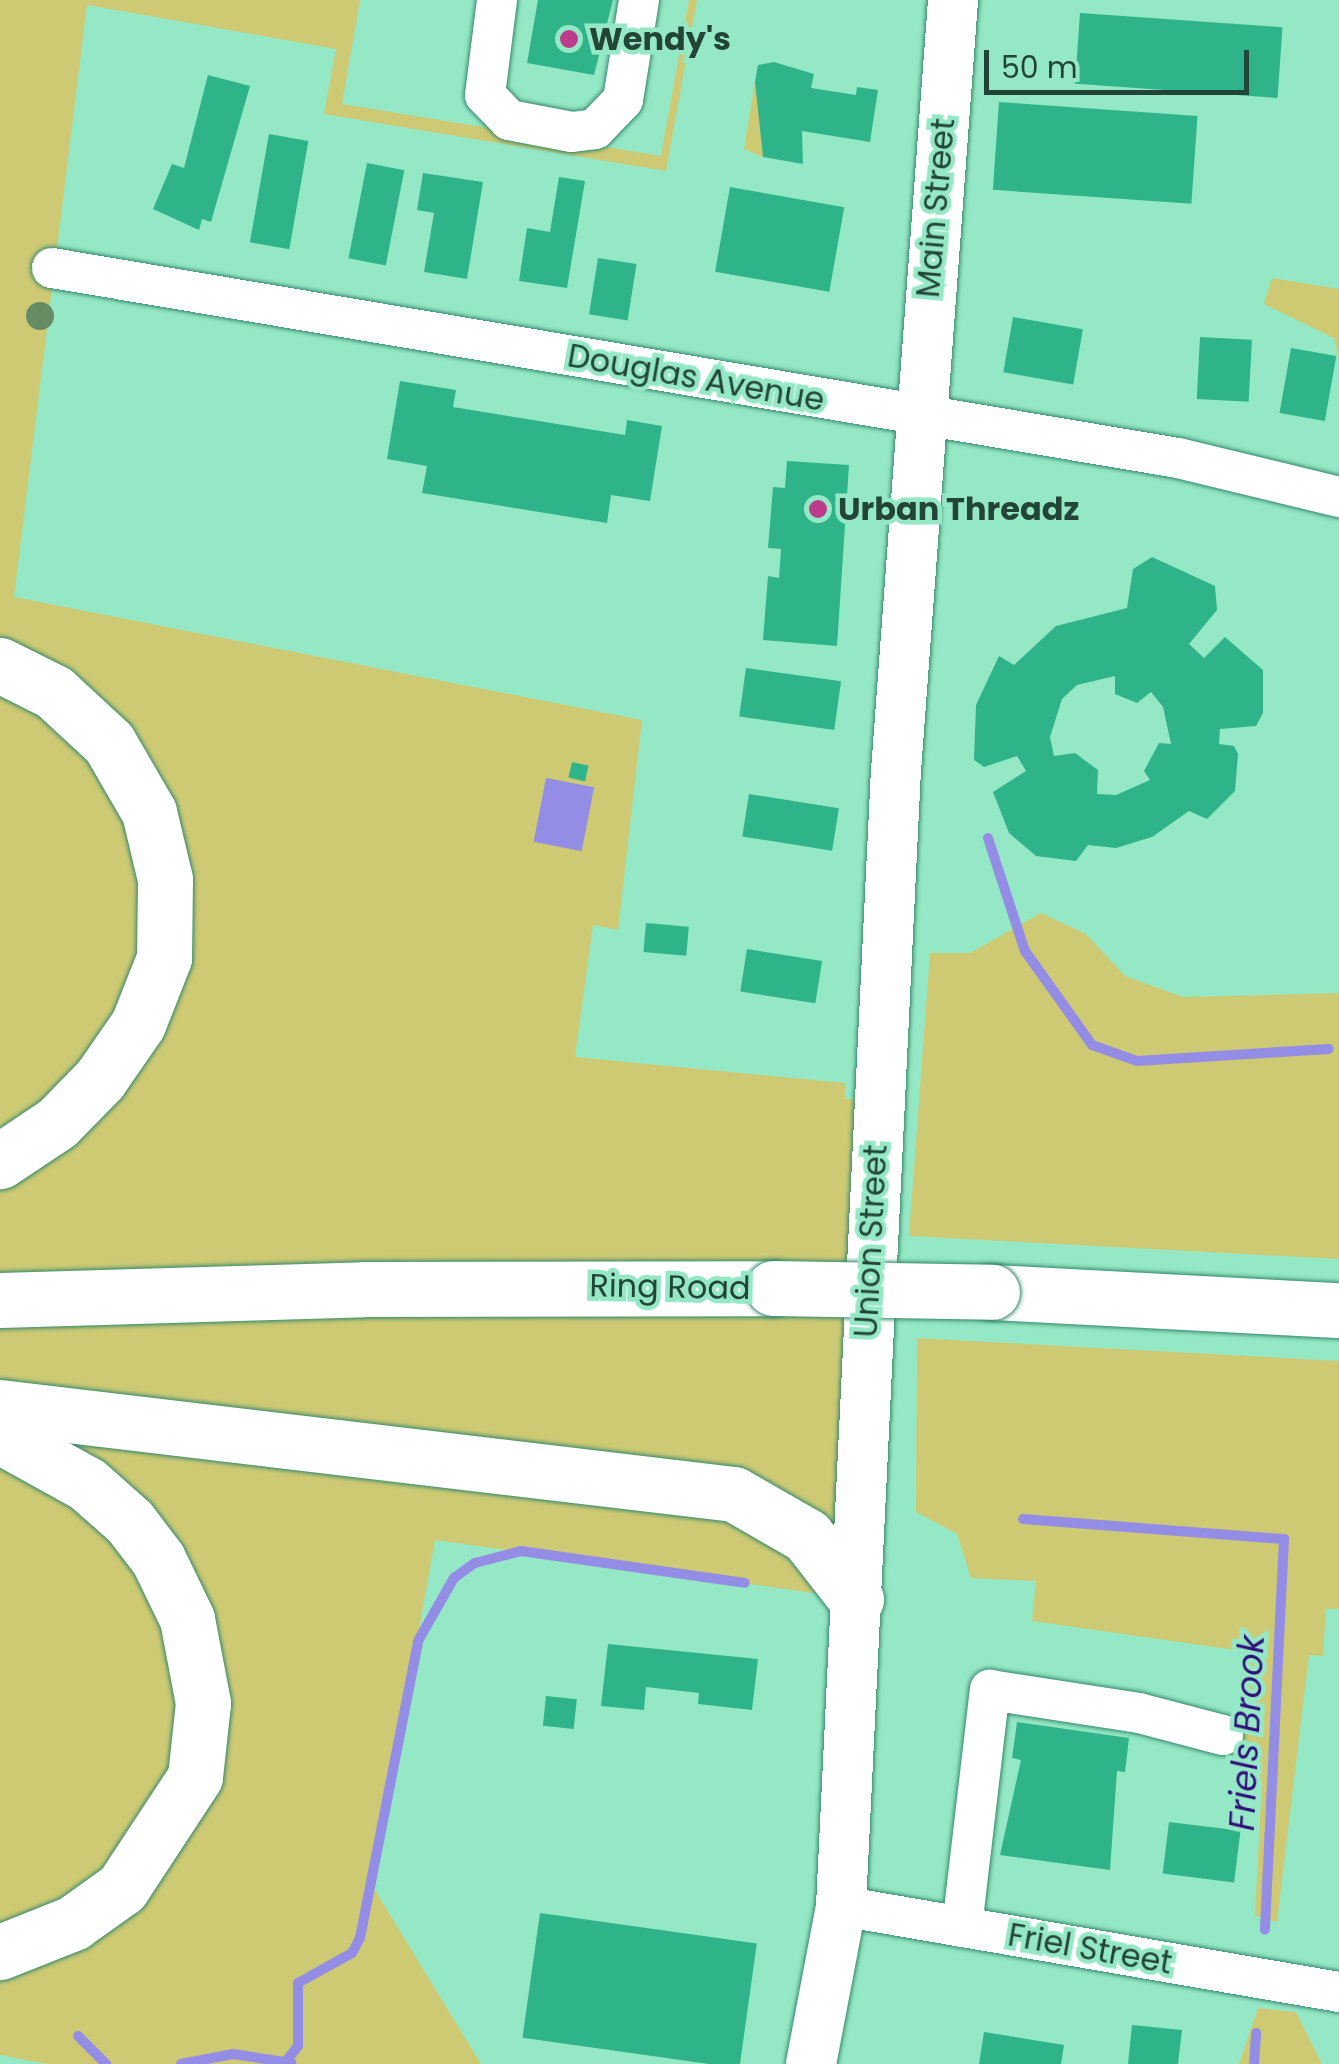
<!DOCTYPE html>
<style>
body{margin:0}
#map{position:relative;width:1339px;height:2064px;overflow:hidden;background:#95e8c6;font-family:Poppins,sans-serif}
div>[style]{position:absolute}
.green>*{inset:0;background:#ceca74}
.water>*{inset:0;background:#948de6;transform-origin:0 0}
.stream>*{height:10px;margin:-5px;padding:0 5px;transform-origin:5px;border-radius:5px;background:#948de6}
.building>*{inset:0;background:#2fb489;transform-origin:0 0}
.roads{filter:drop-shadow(0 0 2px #34896b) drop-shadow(0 0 2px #34896b)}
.minor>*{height:40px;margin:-20px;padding:0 20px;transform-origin:20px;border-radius:20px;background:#fff}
.major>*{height:50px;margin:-25px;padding:0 25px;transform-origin:25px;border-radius:25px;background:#fff}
.highway>*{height:55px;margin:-27.5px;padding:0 27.5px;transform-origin:27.5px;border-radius:27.5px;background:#fff}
.bridges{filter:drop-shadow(0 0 2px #34896b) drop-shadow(0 0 2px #34896b)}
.highway-bridge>*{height:55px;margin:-27.5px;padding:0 27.5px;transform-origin:27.5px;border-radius:27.5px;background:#fff}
.trees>*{width:28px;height:28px;margin:-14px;border-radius:50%;background:#678b63}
.dots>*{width:28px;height:28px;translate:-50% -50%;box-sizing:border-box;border:5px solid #95e8c6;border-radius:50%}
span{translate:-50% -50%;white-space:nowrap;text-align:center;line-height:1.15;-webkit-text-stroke:9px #95e8c6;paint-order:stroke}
.poi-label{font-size:32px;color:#224537;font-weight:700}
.left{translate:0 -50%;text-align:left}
.street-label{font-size:32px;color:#224537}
.water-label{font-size:35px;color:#300f7a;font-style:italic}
.scale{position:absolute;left:984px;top:50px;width:265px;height:45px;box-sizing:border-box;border:5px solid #224537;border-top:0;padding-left:12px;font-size:30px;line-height:35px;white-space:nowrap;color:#224537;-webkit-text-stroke:8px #95e8c6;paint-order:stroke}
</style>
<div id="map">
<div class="green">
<div style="clip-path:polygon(0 0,360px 0,342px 104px,661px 156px,689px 0,697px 0,666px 171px,324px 114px,336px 49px,87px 5px,14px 597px,642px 720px,618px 930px,593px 925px,575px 1057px,845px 1083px,845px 1099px,877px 1100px,856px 1599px,435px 1540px,373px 1887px,481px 2064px,47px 2064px,0 2055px)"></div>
<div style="clip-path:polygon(755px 82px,766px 138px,763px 157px,744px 149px)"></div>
<div style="clip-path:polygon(1272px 278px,1339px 289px,1339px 360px,1334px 338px,1264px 304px)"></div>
<div style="clip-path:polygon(1041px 913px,1086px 934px,1125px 976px,1183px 997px,1339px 993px,1339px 1259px,909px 1236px,930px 953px,970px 953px)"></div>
<div style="clip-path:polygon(917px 1338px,1339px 1361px,1339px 1609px,1326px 1609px,1323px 1656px,1309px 1655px,1277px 1922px,1255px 1916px,1262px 1780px,1236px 1776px,1242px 1651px,1032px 1621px,1036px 1581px,971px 1578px,957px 1534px,916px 1512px)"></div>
<div style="clip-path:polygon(1258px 2008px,1296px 2012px,1322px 2064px,1239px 2064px)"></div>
</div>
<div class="water">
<div style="left:546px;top:778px;width:49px;height:65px;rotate:11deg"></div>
</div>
<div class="stream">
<div style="left:988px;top:838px;width:119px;rotate:71.9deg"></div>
<div style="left:1025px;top:951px;width:115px;rotate:54.5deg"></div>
<div style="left:1092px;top:1045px;width:48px;rotate:19.6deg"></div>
<div style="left:1137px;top:1061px;width:192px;rotate:-3.6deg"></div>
<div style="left:1023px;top:1519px;width:262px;rotate:4.4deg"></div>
<div style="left:1284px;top:1539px;width:391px;rotate:92.8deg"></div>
<div style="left:78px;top:2036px;width:40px;rotate:45deg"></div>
<div style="left:287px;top:2060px;width:18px;rotate:-52deg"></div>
<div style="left:298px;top:2046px;width:63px;rotate:-90deg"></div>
<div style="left:298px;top:1983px;width:62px;rotate:-29.1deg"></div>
<div style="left:352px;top:1953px;width:17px;rotate:-62deg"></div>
<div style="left:360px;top:1938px;width:303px;rotate:-78.9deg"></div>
<div style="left:418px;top:1641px;width:73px;rotate:-60.3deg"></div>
<div style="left:454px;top:1578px;width:26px;rotate:-36deg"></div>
<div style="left:475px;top:1563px;width:48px;rotate:-14.6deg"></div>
<div style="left:521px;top:1551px;width:226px;rotate:8.1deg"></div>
<div style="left:181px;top:2064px;width:53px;rotate:-10.9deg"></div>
<div style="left:233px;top:2054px;width:59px;rotate:8.8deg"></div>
<div style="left:1254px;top:2064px;width:31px;rotate:-86deg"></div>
</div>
<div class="building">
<div style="clip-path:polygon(538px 0,613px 0,594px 75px,527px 63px)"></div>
<div style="left:1080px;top:13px;width:203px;height:71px;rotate:4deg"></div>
<div style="clip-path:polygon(774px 62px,814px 74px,811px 88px,856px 95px,857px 87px,878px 90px,870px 142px,802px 131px,803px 164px,763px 157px,755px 82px,758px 65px)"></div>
<div style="clip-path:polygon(208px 75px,250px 86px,211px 222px,202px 219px,199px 230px,153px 209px,172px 164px,184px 168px)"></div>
<div style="left:999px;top:102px;width:199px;height:88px;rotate:4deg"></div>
<div style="left:269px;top:134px;width:40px;height:110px;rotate:10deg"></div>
<div style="left:367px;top:163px;width:38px;height:97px;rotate:11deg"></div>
<div style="clip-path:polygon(423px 173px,483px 182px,467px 279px,424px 272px,434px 213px,417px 210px)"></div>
<div style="clip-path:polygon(559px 177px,585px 181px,567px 288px,519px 281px,527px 228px,550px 232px)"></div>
<div style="left:730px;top:187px;width:116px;height:86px;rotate:10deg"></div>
<div style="left:598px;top:258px;width:39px;height:57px;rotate:9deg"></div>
<div style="left:1013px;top:317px;width:71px;height:56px;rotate:10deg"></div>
<div style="left:1200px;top:337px;width:52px;height:62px;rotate:3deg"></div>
<div style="left:1291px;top:348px;width:46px;height:66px;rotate:10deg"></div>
<div style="clip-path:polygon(400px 381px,456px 390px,453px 407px,625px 435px,627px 420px,662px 426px,650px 501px,611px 495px,607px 523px,422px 493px,427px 466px,387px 459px)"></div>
<div style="clip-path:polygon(787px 461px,849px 465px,837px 646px,763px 640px,768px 576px,779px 578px,781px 549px,768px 548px,773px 487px,785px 488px)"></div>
<div style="clip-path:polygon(evenodd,1152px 557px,1215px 586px,1217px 610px,1189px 644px,1204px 658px,1225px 637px,1263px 670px,1263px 713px,1256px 726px,1220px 729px,1219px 744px,1234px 746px,1238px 754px,1235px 791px,1207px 819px,1189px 811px,1152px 837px,1116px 848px,1088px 845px,1076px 861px,1036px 856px,1009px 833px,993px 792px,1026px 771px,1017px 756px,984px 767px,974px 760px,976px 705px,999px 656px,1014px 665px,1056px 626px,1127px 608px,1133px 569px,1152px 557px,1115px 676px,1115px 694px,1137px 703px,1151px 692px,1163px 707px,1171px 744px,1159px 743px,1144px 771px,1150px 780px,1116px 795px,1097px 794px,1098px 770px,1075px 753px,1054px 756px,1050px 737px,1062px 699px,1077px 685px,1115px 676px)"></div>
<div style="left:746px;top:668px;width:96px;height:49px;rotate:8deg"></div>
<div style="left:572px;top:762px;width:17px;height:16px;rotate:13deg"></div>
<div style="left:749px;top:794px;width:91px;height:43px;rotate:9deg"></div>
<div style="left:646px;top:923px;width:43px;height:29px;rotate:5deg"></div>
<div style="left:747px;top:949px;width:76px;height:43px;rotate:9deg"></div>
<div style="clip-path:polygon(608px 1644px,758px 1659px,752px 1710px,698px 1704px,699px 1693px,646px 1687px,644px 1710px,601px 1706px)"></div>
<div style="left:546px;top:1696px;width:31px;height:30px;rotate:6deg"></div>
<div style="clip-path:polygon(1017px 1722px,1129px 1738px,1125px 1772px,1117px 1771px,1110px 1870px,1000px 1855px,1021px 1760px,1012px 1758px)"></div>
<div style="left:1169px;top:1822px;width:72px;height:52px;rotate:7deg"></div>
<div style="left:540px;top:1913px;width:219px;height:126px;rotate:8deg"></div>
<div style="clip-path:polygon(1132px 2025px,1182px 2030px,1178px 2064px,1128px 2064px)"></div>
<div style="clip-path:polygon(984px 2032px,1064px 2045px,1061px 2064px,979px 2064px)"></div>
</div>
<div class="roads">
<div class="minor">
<div style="left:497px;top:0;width:96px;rotate:97.2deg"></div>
<div style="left:485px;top:95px;width:35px;rotate:46deg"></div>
<div style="left:509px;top:120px;width:64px;rotate:10.8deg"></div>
<div style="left:572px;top:132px;width:23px;rotate:-7deg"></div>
<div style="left:595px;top:129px;width:40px;rotate:-46deg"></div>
<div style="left:623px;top:100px;width:101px;rotate:-80.9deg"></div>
<div style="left:52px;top:268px;width:1142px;rotate:9.58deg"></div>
<div style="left:1178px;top:458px;width:166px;rotate:13.6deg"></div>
<div style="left:841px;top:1906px;width:505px;rotate:9.8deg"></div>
<div style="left:962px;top:1927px;width:239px;rotate:-83.3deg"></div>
<div style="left:990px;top:1690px;width:151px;rotate:8.8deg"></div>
<div style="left:1139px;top:1713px;width:87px;rotate:14.7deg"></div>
</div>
<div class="major">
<div style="left:811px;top:2064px;width:161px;rotate:-79.2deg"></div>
<div style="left:841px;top:1906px;width:1136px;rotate:-87.23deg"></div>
<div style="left:896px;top:771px;width:773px;rotate:-85.77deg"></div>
</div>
<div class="highway">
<div style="left:0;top:665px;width:60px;rotate:26.6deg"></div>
<div style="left:54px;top:692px;width:75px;rotate:42.8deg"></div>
<div style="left:109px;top:743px;width:80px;rotate:59.9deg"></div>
<div style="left:149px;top:812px;width:69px;rotate:76.6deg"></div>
<div style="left:165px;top:879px;width:79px;rotate:90.7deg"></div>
<div style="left:164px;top:958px;width:71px;rotate:111.5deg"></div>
<div style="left:138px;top:1024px;width:67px;rotate:124.6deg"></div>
<div style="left:100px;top:1079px;width:62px;rotate:134.3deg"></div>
<div style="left:57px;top:1123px;width:69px;rotate:146.3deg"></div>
<div style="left:992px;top:1292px;width:347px;rotate:3deg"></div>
<div style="left:0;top:1300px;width:365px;rotate:-1.7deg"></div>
<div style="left:365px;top:1289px;width:408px;rotate:-0.1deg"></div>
<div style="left:0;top:1407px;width:739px;rotate:6.76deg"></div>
<div style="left:734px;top:1494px;width:84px;rotate:29.9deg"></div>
<div style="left:807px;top:1536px;width:80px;rotate:52.1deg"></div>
<div style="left:0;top:1436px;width:99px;rotate:28.9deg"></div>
<div style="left:87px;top:1484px;width:56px;rotate:41.4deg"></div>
<div style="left:129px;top:1521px;width:48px;rotate:52.7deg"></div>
<div style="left:158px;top:1559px;width:67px;rotate:64.2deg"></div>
<div style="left:187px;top:1619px;width:86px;rotate:79.2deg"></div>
<div style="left:203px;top:1703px;width:74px;rotate:96.2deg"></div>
<div style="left:195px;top:1777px;width:133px;rotate:123.3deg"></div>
<div style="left:122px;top:1888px;width:60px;rotate:144.5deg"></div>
<div style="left:73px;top:1923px;width:79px;rotate:158.3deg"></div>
</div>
</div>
<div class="bridges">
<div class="highway-bridge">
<div style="left:773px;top:1288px;width:219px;rotate:1deg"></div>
</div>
</div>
<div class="trees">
<div style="left:40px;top:316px"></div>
</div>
<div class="dots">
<div style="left:569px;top:39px;background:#ba3c8a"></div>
<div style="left:818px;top:509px;background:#ba3c8a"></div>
</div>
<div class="poi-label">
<span class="left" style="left:589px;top:39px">Wendy's</span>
<span class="left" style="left:838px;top:509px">Urban Threadz</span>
</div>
<div class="street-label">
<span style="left:936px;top:208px;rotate:-85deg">Main Street</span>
<span style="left:696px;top:378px;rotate:10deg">Douglas Avenue</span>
<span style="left:871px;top:1241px;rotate:-87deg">Union Street</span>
<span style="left:670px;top:1287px;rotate:1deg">Ring Road</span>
<span style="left:1090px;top:1949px;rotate:10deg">Friel Street</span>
</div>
<div class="water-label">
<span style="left:1247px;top:1733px;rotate:-87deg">Friels Brook</span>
</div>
<div class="scale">50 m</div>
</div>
